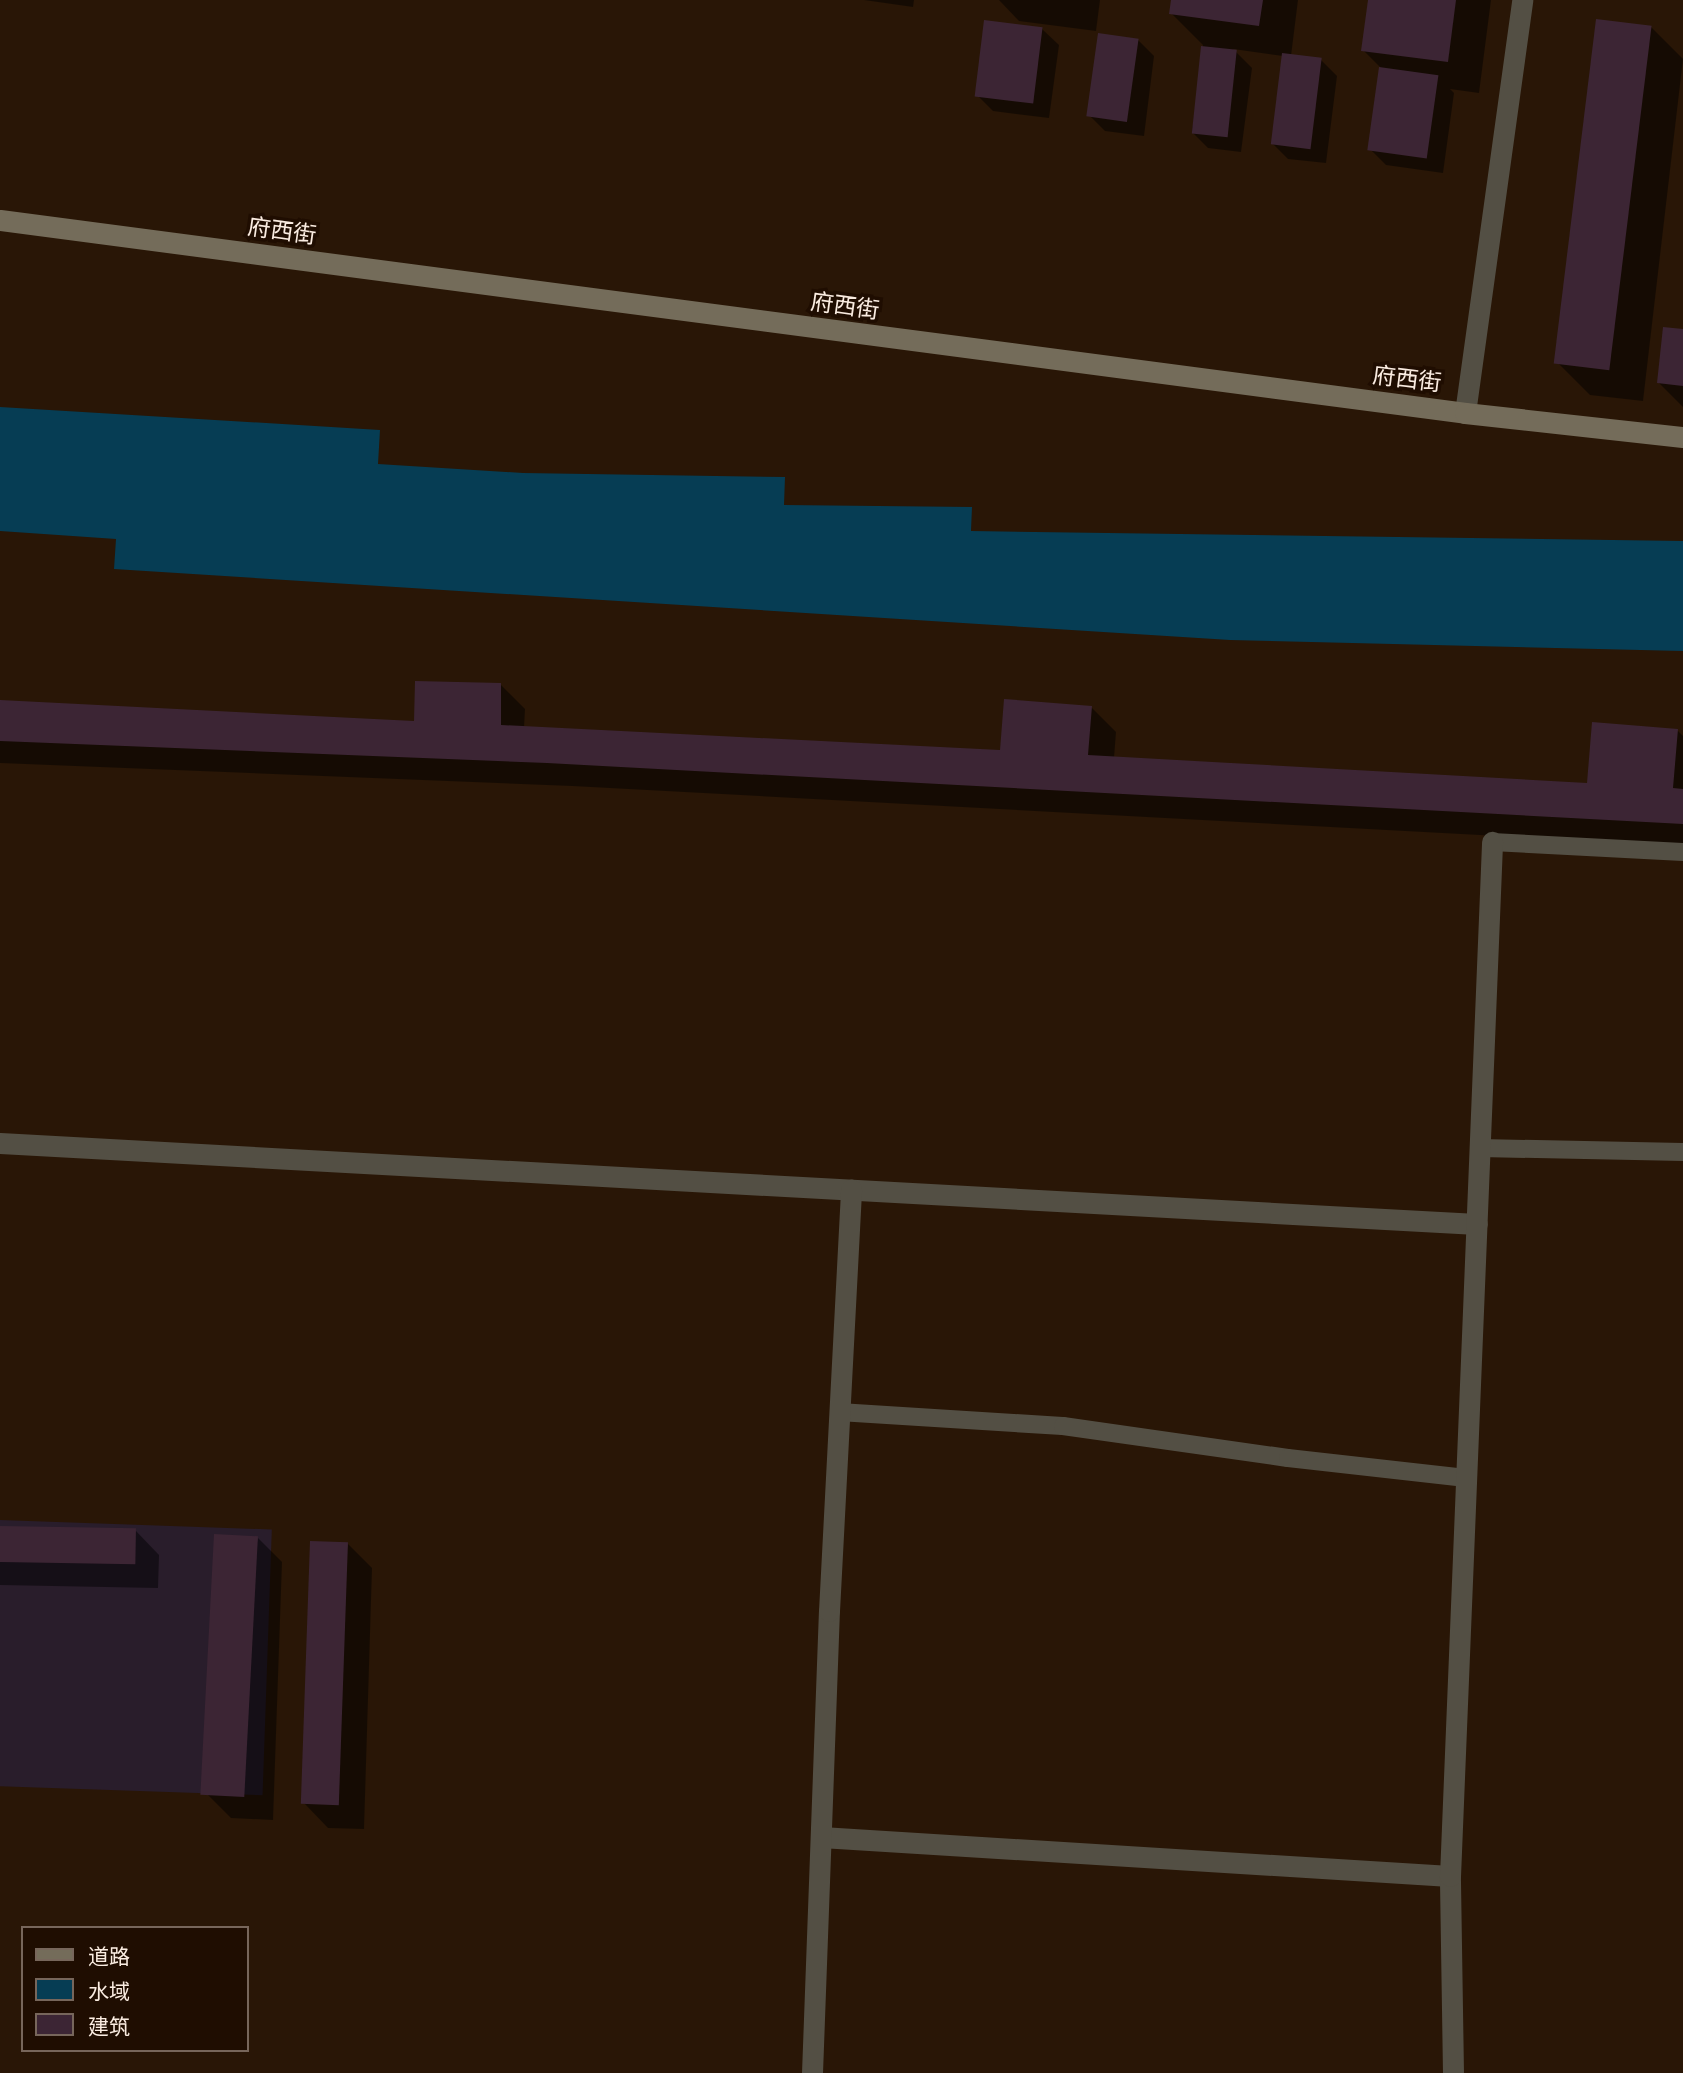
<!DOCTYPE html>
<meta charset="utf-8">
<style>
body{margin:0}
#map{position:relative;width:1683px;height:2073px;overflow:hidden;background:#291606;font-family:"Space Grotesk","Noto Sans SC",sans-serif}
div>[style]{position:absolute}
.education>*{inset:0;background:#291d2b;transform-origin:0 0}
.water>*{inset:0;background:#063d54}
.shadow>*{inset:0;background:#0007}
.building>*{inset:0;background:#3c2534;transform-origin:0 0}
.lane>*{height:18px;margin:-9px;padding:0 9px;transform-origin:9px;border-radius:9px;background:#534f44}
.street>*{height:21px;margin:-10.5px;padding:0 10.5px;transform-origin:10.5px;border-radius:10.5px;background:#534f44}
.secondary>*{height:21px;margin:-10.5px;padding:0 10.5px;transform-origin:10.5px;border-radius:10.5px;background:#746c5a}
span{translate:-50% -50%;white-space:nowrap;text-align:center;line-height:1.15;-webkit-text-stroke:7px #1f0d01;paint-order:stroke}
.street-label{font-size:23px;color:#faece1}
.legend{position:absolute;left:21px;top:1926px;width:228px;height:126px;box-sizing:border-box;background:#1f0d01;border:2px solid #77665b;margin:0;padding:9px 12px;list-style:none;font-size:21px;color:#faece1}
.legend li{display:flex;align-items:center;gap:14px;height:35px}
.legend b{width:35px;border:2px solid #77665b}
</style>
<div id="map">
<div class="education">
<div style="left:0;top:1520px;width:272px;height:266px;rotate:2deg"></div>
</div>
<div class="water">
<div style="clip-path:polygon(0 407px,380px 430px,378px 464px,523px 473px,785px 477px,784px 505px,972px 507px,971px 531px,1683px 541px,1683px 651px,1230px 640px,114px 569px,116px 539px,0 531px)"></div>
</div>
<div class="shadow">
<div style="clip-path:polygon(864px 0,914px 0,913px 7px)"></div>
<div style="clip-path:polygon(999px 0,1100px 0,1096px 31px,1019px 21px)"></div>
<div style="clip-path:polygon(1173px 0,1298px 0,1291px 56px,1321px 60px,1337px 76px,1326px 163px,1288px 159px,1272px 143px,1283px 56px,1233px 49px,1252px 68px,1241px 152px,1208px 148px,1192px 132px,1203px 45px,1171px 13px)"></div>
<div style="clip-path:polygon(1370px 0,1491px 0,1479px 93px,1450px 89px,1454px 93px,1443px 173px,1386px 165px,1370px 149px,1381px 68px,1363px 50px)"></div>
<div style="clip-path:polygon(1651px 27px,1683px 59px,1643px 401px,1590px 395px,1558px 363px)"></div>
<div style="clip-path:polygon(1042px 29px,1059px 45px,1049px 118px,993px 111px,977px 95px)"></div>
<div style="clip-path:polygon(1138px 40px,1154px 56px,1144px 136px,1105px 131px,1089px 115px)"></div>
<div style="clip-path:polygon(1683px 331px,1683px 407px,1658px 382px)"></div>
<div style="clip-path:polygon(501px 685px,525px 709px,524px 728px,1002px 752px,1092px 708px,1116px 732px,1114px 758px,1589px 785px,1678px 731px,1683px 736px,1683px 846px,572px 786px,0 763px,0 702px,416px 722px)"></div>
<div style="clip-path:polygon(0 1528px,135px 1530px,159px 1555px,158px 1588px,0 1585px)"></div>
<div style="clip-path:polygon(258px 1538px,282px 1562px,273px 1820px,231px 1818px,207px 1794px)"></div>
<div style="clip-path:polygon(348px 1544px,372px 1568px,364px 1829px,328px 1828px,304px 1803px)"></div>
</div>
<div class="building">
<div style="clip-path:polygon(1171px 0,1263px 0,1259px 26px,1169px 14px)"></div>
<div style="clip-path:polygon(1368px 0,1456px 0,1448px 62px,1361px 51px)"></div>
<div style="left:1596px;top:19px;width:56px;height:347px;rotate:7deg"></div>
<div style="left:984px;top:20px;width:59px;height:77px;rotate:7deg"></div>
<div style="left:1098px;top:33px;width:41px;height:84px;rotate:8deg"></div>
<div style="left:1201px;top:46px;width:36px;height:88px;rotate:6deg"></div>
<div style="left:1282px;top:53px;width:40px;height:92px;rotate:7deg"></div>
<div style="left:1379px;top:67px;width:60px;height:84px;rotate:8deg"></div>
<div style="clip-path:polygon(1663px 327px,1683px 329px,1683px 386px,1657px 383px)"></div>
<div style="clip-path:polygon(415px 681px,501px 683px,501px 725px,1000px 750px,1004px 699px,1092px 706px,1088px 755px,1587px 783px,1592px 722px,1678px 729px,1673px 788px,1683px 789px,1683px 824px,547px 763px,0 741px,0 700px,414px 721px)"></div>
<div style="left:0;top:1526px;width:136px;height:36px;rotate:1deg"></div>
<div style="left:214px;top:1534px;width:44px;height:261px;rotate:3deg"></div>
<div style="left:310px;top:1541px;width:38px;height:263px;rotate:2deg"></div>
</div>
<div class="lane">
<div style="left:1492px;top:842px;width:191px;rotate:3deg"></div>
<div style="left:1480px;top:1148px;width:203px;rotate:1.1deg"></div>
<div style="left:839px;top:1412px;width:224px;rotate:3.6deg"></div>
<div style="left:1063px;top:1426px;width:227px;rotate:8.1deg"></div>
<div style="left:1288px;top:1458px;width:179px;rotate:6.4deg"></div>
</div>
<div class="street">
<div style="left:1465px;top:413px;width:417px;rotate:-82.1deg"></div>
<div style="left:0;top:1143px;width:1479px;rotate:3.14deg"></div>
<div style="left:821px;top:1837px;width:630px;rotate:3.55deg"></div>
<div style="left:812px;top:2073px;width:462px;rotate:-87.9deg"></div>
<div style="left:829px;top:1611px;width:422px;rotate:-87deg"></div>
<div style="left:1453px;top:2073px;width:197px;rotate:-90.9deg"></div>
<div style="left:1450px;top:1876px;width:1035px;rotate:-87.67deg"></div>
</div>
<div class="secondary">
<div style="left:0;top:220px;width:1478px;rotate:7.5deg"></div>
<div style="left:1465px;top:413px;width:219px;rotate:6.3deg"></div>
</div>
<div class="street-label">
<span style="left:282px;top:231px;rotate:8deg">府西街</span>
<span style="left:845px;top:306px;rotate:8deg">府西街</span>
<span style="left:1407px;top:379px;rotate:7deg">府西街</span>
</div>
<ul class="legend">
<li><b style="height:9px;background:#746c5a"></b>道路</li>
<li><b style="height:19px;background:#063d54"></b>水域</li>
<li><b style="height:19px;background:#3c2534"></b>建筑</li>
</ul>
</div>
